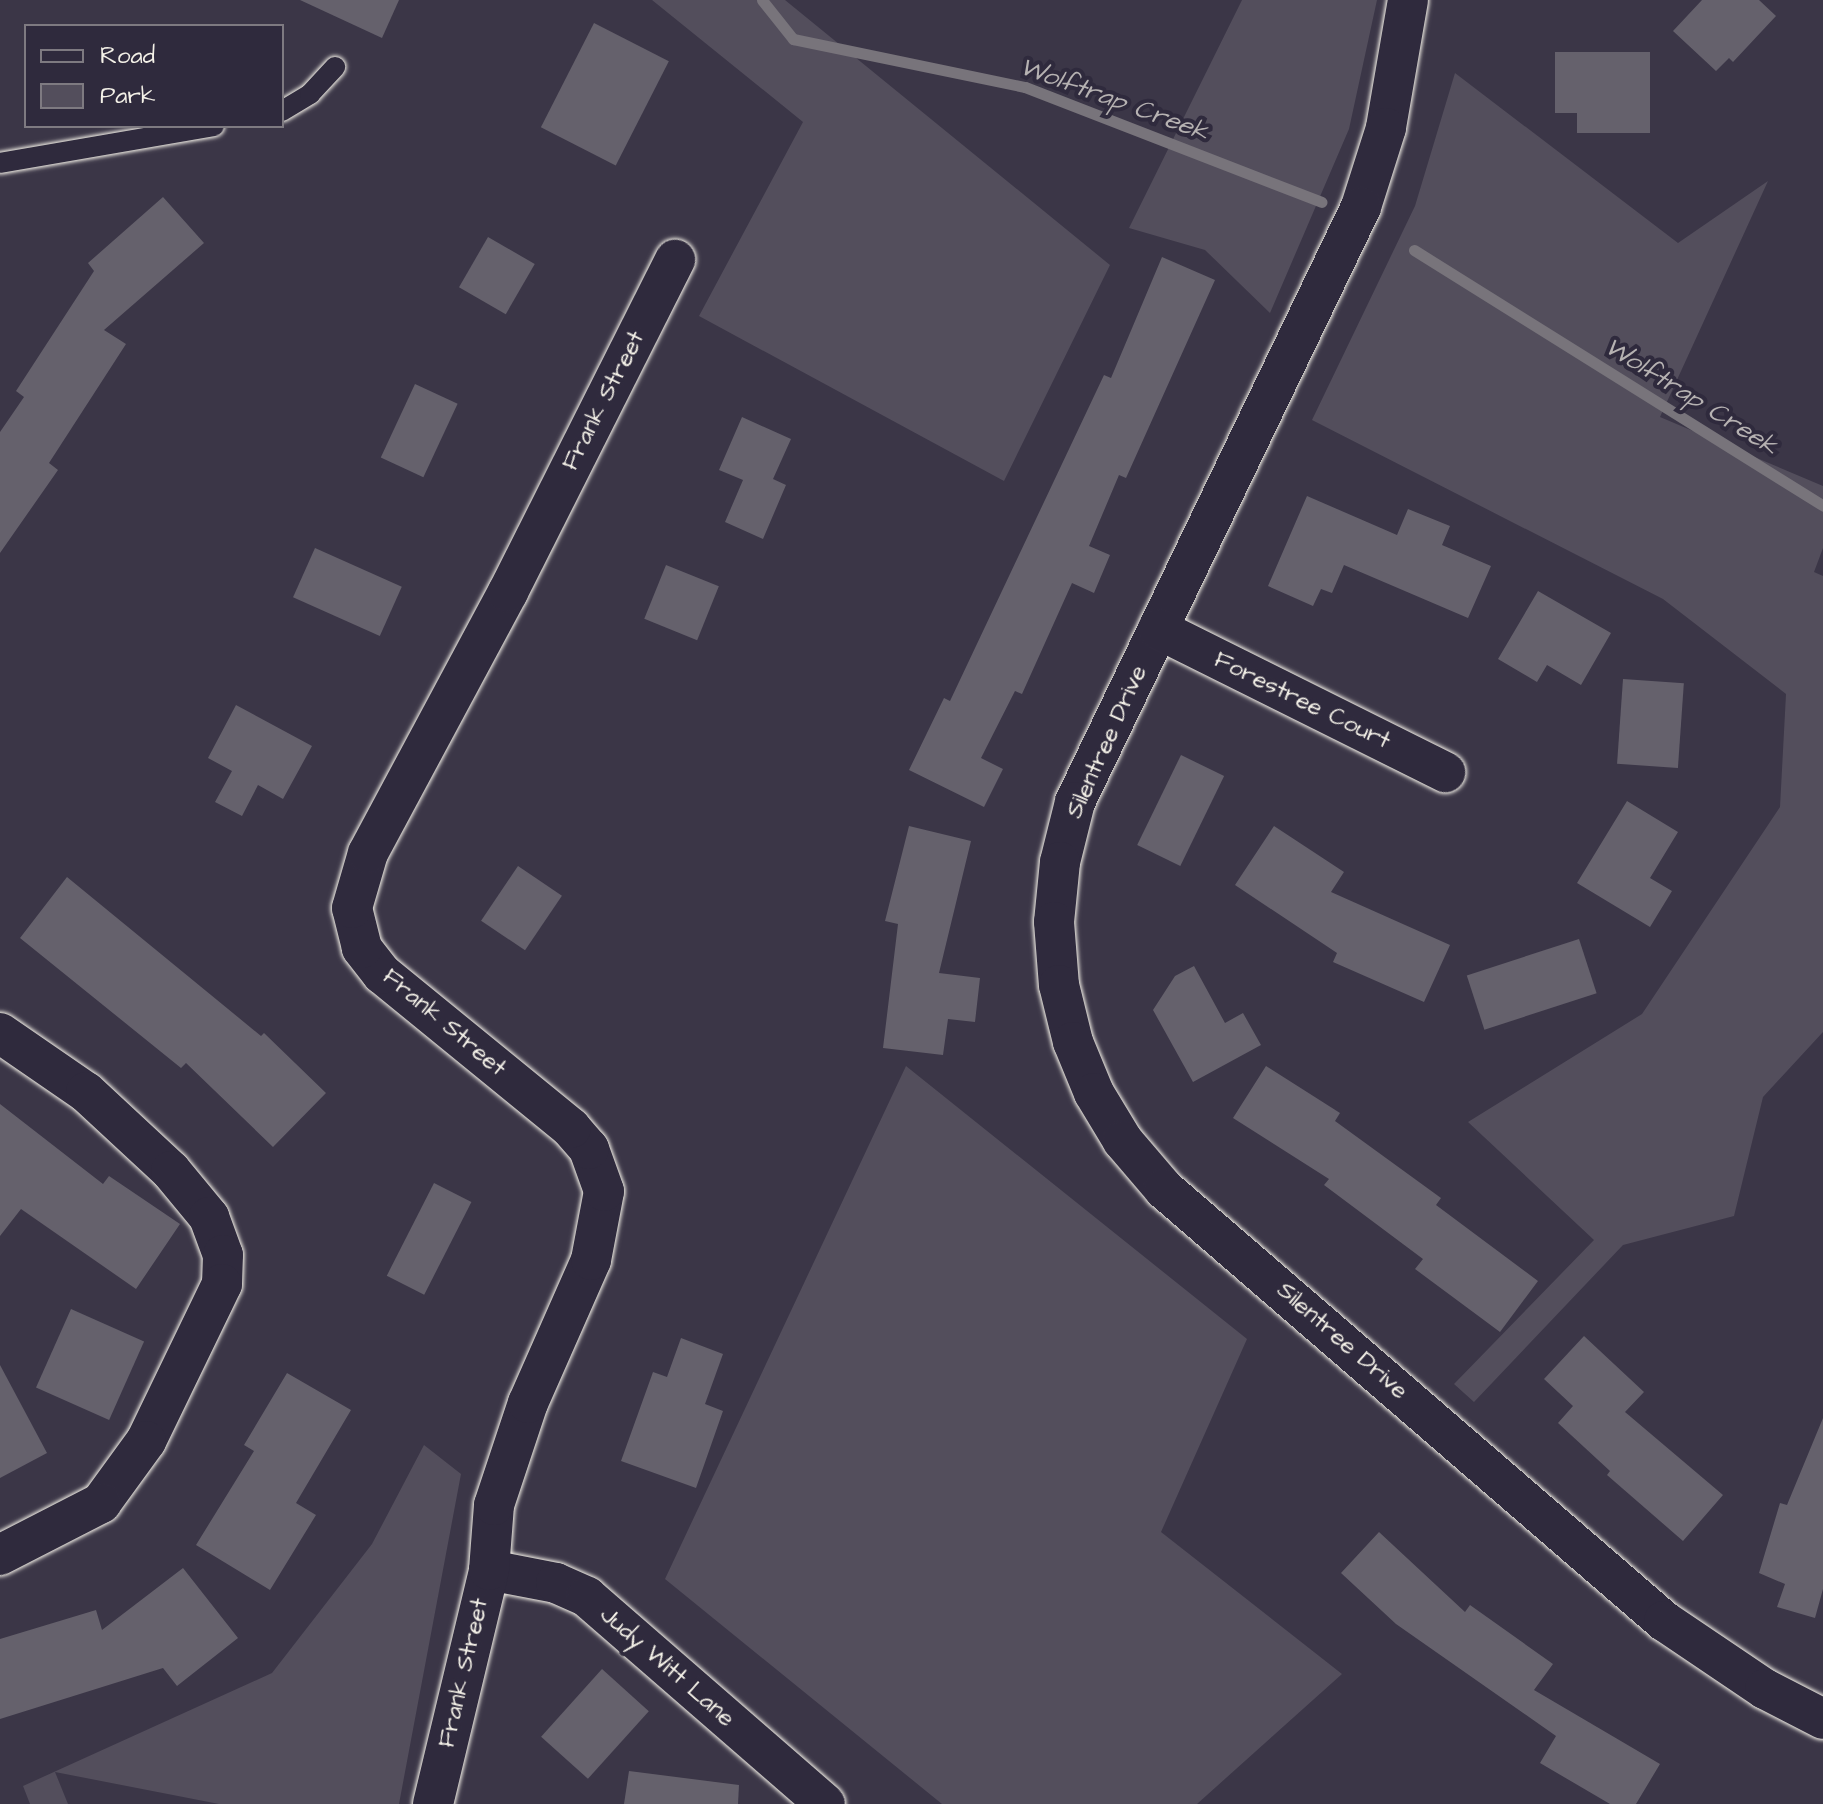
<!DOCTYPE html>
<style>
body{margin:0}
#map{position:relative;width:1823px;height:1804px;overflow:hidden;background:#3b3647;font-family:"Architects Daughter",sans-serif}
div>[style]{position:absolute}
.green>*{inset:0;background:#534e5c}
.stream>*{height:11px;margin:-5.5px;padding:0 5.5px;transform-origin:5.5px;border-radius:5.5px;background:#78747b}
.building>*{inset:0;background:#65616c;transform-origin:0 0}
.roads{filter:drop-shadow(0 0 2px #f4f1e8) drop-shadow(0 0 2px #f4f1e8)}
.lane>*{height:20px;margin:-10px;padding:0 10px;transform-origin:10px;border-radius:10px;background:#2f2a3d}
.street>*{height:40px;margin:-20px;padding:0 20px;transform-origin:20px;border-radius:20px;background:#2f2a3d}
span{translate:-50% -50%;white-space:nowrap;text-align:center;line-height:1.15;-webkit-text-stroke:8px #2f2a3d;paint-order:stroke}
.street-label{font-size:24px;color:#f4f1e8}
.water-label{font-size:26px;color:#b6b2b2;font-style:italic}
.legend{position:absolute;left:24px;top:24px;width:260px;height:104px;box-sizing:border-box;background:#2f2a3d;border:2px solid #7e7a81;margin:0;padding:10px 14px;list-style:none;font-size:24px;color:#f4f1e8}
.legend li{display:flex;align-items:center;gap:16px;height:40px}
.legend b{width:40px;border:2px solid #7e7a81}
</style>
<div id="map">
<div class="green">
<div style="clip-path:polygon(652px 0,785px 0,1110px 265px,1004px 481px,699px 316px,803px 122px)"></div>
<div style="clip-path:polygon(1242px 0,1377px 0,1349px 129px,1270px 313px,1205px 250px,1129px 228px)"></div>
<div style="clip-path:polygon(1455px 73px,1678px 243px,1768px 181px,1660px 417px,1823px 486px,1823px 548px,1814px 572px,1823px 576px,1823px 1032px,1763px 1097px,1734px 1216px,1623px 1245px,1474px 1402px,1454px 1384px,1594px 1240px,1468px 1122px,1642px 1014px,1780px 807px,1786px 694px,1663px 599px,1312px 420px,1415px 206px)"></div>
<div style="clip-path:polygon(906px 1066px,1247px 1339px,1161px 1532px,1342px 1674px,1197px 1804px,942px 1804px,665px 1579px)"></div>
<div style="clip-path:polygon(424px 1445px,461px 1474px,399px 1804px,219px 1804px,55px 1772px,68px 1804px,30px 1804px,23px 1786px,272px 1673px,372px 1544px)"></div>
</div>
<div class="stream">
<div style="left:762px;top:0;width:50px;rotate:51.5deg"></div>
<div style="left:793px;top:39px;width:237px;rotate:11.7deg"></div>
<div style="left:1025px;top:87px;width:318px;rotate:21.2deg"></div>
<div style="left:1414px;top:250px;width:483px;rotate:32deg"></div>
</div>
<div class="building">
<div style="clip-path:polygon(300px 0,399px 0,382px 38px)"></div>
<div style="clip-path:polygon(1702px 0,1759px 0,1776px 16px,1733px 62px,1729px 58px,1716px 71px,1673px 31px)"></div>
<div style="left:594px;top:23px;width:84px;height:117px;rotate:27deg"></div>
<div style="clip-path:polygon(1555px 52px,1650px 52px,1650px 133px,1577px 133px,1577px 113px,1555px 113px)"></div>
<div style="clip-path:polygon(163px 197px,204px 243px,104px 330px,126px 344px,49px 463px,58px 470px,0 553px,0 432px,24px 397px,16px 391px,94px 271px,88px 263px)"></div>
<div style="left:488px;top:237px;width:54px;height:58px;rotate:30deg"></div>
<div style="clip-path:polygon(1162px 257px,1215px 280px,1126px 478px,1119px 475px,1089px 546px,1110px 555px,1094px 593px,1072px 583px,1022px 694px,1015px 691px,981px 758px,1003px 769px,984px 807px,909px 770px,944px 698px,950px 701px,1104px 375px,1111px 378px)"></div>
<div style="left:415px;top:384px;width:47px;height:81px;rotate:25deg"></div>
<div style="clip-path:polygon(742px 417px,791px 439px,773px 479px,786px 485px,763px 539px,725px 522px,743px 480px,719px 470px)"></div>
<div style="clip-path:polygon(1307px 496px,1397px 535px,1408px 509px,1450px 526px,1442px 545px,1491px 566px,1468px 618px,1344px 565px,1332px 593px,1321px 589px,1313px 606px,1268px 586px)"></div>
<div style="left:315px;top:548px;width:95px;height:54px;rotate:24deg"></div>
<div style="left:666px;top:565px;width:57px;height:58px;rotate:22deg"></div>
<div style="clip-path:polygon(1538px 591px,1611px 633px,1581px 685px,1547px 665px,1537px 682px,1498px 659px)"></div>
<div style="left:1623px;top:679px;width:61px;height:85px;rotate:4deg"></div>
<div style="clip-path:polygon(236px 705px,312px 746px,283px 799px,258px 785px,242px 816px,215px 802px,232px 771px,208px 758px)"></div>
<div style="left:1181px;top:755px;width:48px;height:100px;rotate:26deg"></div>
<div style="clip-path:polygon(1627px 801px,1678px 832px,1650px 878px,1672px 891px,1650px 927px,1577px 883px)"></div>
<div style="clip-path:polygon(909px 826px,971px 841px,939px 973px,980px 978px,975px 1022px,948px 1019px,943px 1055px,883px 1048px,898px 924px,885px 921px)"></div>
<div style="clip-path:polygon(1274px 826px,1344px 872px,1331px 892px,1450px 945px,1424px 1002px,1333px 962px,1337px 953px,1235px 885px)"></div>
<div style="left:518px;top:866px;width:53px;height:66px;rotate:34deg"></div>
<div style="clip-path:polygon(67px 877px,261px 1036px,264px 1033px,326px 1093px,273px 1147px,186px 1063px,181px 1068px,20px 938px)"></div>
<div style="left:1579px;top:939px;width:57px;height:118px;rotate:72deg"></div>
<div style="clip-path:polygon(1194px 966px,1225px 1023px,1243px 1013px,1261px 1045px,1193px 1082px,1153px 1010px,1175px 976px)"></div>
<div style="clip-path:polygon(1266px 1066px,1340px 1113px,1335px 1121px,1441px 1198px,1436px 1205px,1538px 1281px,1500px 1332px,1415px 1269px,1423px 1259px,1324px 1185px,1329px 1179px,1233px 1118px)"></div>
<div style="clip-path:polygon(0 1104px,103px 1184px,109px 1176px,180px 1224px,136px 1289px,21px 1209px,0 1236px)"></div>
<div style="left:434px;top:1183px;width:42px;height:104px;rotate:27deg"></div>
<div style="left:71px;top:1309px;width:80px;height:86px;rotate:24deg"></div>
<div style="clip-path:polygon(1584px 1336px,1644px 1392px,1625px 1412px,1723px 1495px,1683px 1541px,1607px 1475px,1610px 1471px,1558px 1423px,1573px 1406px,1544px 1379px)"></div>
<div style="clip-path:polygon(681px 1338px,723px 1354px,705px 1404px,723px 1411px,696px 1488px,621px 1461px,653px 1372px,667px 1377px)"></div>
<div style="clip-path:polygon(0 1365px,47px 1453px,0 1478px)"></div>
<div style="clip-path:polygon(287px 1373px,351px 1410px,296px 1503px,316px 1515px,270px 1590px,196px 1545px,254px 1451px,244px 1445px)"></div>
<div style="clip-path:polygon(1823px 1418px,1823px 1589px,1815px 1618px,1777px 1607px,1785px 1584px,1759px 1573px,1780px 1503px,1787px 1505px)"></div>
<div style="clip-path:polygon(1379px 1532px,1465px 1612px,1470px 1605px,1553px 1664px,1534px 1690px,1660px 1764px,1636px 1804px,1610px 1804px,1540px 1763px,1556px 1736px,1396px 1624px,1341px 1573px)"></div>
<div style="clip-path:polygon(183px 1568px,238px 1638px,177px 1686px,163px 1668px,0 1719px,0 1639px,96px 1610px,102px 1630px)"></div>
<div style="left:602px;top:1669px;width:63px;height:91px;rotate:42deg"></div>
<div style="clip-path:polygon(629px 1771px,739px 1785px,738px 1804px,624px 1804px)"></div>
</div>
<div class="roads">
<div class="lane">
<div style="left:282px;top:111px;width:33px;rotate:-31deg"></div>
<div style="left:310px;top:94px;width:37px;rotate:-47deg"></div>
<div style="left:0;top:163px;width:217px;rotate:-9.8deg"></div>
</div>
<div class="street">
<div style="left:1408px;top:0;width:130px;rotate:99.8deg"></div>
<div style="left:1386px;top:128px;width:83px;rotate:107.6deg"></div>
<div style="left:1361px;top:207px;width:660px;rotate:115.67deg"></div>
<div style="left:1075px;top:802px;width:62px;rotate:104deg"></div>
<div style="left:1060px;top:862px;width:60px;rotate:95.7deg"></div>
<div style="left:1054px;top:922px;width:63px;rotate:85.5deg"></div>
<div style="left:1059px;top:985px;width:59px;rotate:76.2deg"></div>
<div style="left:1073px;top:1042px;width:55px;rotate:67.6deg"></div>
<div style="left:1094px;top:1093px;width:56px;rotate:58.9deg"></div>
<div style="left:1123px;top:1141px;width:63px;rotate:49.5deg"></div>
<div style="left:1164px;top:1189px;width:661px;rotate:40.83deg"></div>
<div style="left:1664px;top:1621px;width:122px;rotate:34deg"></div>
<div style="left:1765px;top:1689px;width:65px;rotate:27.3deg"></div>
<div style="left:1158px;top:629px;width:321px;rotate:26.5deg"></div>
<div style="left:0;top:1033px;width:104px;rotate:34.5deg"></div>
<div style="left:86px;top:1092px;width:116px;rotate:42.9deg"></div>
<div style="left:171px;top:1171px;width:60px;rotate:50.4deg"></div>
<div style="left:209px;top:1217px;width:40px;rotate:69.8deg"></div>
<div style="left:223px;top:1255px;width:29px;rotate:92deg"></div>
<div style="left:222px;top:1284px;width:174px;rotate:115.8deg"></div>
<div style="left:146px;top:1441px;width:77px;rotate:126deg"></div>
<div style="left:101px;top:1503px;width:114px;rotate:152.8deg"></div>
<div style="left:489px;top:1570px;width:68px;rotate:11deg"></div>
<div style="left:556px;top:1583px;width:34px;rotate:24deg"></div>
<div style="left:587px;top:1597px;width:315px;rotate:41deg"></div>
<div style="left:433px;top:1804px;width:241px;rotate:-76.5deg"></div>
<div style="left:489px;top:1570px;width:65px;rotate:-85.6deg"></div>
<div style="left:494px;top:1505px;width:108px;rotate:-71.6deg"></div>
<div style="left:528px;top:1403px;width:156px;rotate:-66.2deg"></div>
<div style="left:591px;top:1260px;width:70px;rotate:-79.3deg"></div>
<div style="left:604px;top:1191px;width:45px;rotate:-109.7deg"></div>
<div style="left:589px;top:1149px;width:28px;rotate:-131deg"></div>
<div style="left:571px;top:1128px;width:244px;rotate:-140.8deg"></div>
<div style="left:382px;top:974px;width:33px;rotate:-128deg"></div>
<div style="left:362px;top:948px;width:41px;rotate:-104deg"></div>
<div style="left:352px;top:908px;width:57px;rotate:-73.8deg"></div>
<div style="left:368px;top:853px;width:296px;rotate:-61.8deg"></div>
<div style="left:508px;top:592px;width:372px;rotate:-63.3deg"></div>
</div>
</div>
<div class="street-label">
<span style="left:604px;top:401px;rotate:-63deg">Frank Street</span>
<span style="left:1302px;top:701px;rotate:26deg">Forestree Court</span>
<span style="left:1107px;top:742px;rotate:-66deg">Silentree Drive</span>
<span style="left:444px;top:1023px;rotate:40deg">Frank Street</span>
<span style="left:1342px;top:1341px;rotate:41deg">Silentree Drive</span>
<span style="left:667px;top:1667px;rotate:41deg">Judy Witt Lane</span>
<span style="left:464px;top:1673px;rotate:-77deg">Frank Street</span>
</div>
<div class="water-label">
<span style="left:1114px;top:100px;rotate:20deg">Wolftrap Creek</span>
<span style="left:1691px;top:397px;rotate:32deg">Wolftrap Creek</span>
</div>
<ul class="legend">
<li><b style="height:10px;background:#2f2a3d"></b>Road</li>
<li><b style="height:22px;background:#534e5c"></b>Park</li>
</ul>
</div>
